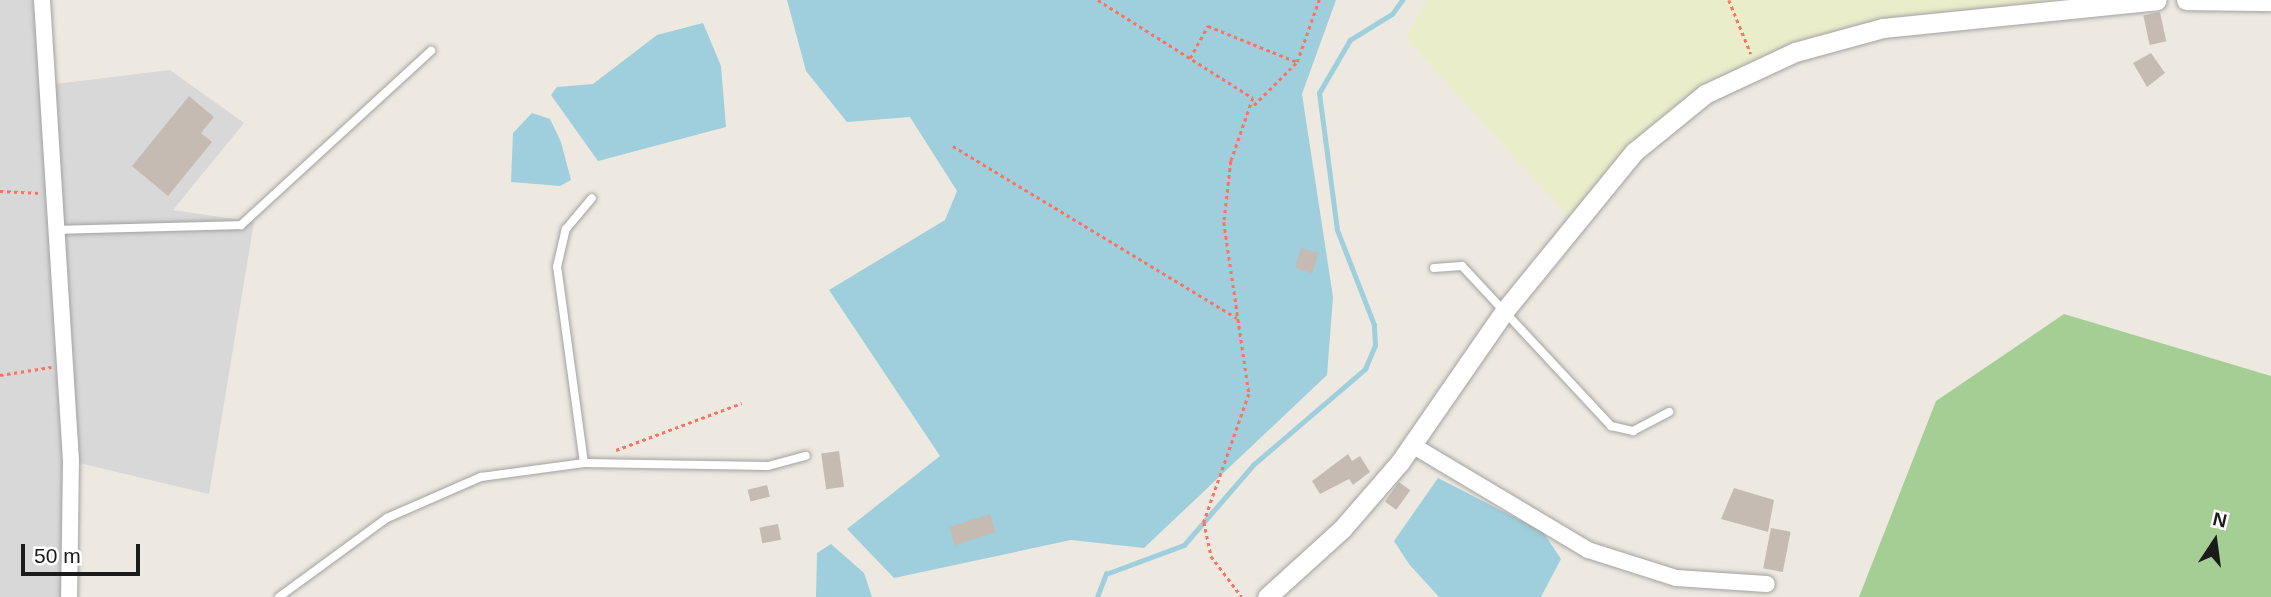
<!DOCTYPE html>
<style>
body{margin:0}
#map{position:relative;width:2271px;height:597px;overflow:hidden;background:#ede9e0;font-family:Helvetica,sans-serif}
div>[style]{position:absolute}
.residential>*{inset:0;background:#d9d8d8}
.farmland>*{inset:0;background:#eaedca}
.forest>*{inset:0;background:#a4ce93}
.water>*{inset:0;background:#9fcedc}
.stream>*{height:4.5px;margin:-2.25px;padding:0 2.25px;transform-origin:2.25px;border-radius:2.25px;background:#9fcedc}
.building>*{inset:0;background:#c5bbb3;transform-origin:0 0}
.path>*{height:2.5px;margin-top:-1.25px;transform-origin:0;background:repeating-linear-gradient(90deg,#fc7262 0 3.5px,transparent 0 7px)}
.roads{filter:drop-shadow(0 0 2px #a2a2a2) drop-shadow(0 0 2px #a2a2a2)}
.service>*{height:8px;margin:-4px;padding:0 4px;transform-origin:4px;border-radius:4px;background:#fff}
.minor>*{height:16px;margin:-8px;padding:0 8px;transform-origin:8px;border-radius:8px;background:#fff}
.tertiary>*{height:19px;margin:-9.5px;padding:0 9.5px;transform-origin:9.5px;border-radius:9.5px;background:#fff}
span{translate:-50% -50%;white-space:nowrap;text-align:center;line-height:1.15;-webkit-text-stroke:5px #fff;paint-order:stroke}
.north{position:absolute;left:2180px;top:506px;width:70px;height:70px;-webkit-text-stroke:5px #fff;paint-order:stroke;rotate:13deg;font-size:19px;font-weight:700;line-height:28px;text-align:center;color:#1b1b1b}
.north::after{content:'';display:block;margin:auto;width:24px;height:32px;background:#1b1b1b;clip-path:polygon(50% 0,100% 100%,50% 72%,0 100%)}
.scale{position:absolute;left:21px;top:544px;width:119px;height:32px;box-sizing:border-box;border:4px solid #1b1b1b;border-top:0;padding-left:9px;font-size:21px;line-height:24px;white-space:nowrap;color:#1b1b1b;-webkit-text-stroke:5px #fff;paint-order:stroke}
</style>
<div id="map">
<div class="residential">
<div style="clip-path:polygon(0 0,42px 0,47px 85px,170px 70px,244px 123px,173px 210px,254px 222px,209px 494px,71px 461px,69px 597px,0 597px)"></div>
</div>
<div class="farmland">
<div style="clip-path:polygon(1427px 0,2157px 0,1883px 28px,1705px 94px,1576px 225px,1405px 37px)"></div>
</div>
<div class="forest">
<div style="clip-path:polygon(2064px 314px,2271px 376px,2271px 597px,1859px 597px,1936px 401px)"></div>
</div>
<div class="water">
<div style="clip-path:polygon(787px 0,1336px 0,1302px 94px,1333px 297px,1327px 375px,1144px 548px,1071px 540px,894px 578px,847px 529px,940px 456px,829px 290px,945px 220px,957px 191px,910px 117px,847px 122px,806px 71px)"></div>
<div style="clip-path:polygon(703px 23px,721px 66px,726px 127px,598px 161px,551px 95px,557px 87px,593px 84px,657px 35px)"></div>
<div style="clip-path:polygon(532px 113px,550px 119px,561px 142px,571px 180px,560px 186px,511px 182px,513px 133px)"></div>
<div style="clip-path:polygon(1438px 478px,1543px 532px,1561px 559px,1541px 597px,1439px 597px,1409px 564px,1394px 541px)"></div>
<div style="clip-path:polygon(831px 544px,864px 573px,872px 597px,816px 597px,817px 553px)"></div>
</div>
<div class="stream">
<div style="left:1097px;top:597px;width:25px;rotate:-69deg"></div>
<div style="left:1106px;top:574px;width:83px;rotate:-20.4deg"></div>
<div style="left:1184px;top:545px;width:106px;rotate:-49.2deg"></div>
<div style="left:1253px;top:465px;width:148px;rotate:-40.6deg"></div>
<div style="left:1365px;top:369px;width:25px;rotate:-67deg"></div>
<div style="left:1375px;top:346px;width:21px;rotate:-93deg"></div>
<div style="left:1374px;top:325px;width:102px;rotate:-111.3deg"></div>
<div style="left:1337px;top:230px;width:138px;rotate:-97.5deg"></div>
<div style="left:1319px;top:93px;width:61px;rotate:-59.7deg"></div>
<div style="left:1350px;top:40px;width:49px;rotate:-31.8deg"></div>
<div style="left:1392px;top:14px;width:17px;rotate:-54deg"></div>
</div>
<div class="building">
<div style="left:2160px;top:12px;width:30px;height:17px;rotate:78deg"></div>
<div style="clip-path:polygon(2151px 53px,2165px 73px,2147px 87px,2133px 63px)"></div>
<div style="clip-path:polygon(189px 96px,214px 117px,201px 133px,212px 142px,168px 196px,132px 166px)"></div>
<div style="left:1301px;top:248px;width:18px;height:21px;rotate:16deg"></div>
<div style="left:839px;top:451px;width:36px;height:18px;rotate:82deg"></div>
<div style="clip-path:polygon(1348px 454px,1352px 461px,1360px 456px,1370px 472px,1353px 485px,1349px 479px,1320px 494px,1312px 481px)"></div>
<div style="left:1399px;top:482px;width:14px;height:24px;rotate:36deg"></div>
<div style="left:767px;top:485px;width:12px;height:20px;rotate:76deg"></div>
<div style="clip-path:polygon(1734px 488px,1774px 500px,1768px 532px,1721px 519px)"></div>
<div style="left:990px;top:514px;width:19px;height:43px;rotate:72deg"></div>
<div style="left:778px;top:524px;width:16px;height:19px;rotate:79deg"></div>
<div style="left:1771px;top:528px;width:20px;height:41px;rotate:11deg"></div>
</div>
<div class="path">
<div style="left:1098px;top:0;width:183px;rotate:32.3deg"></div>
<div style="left:1253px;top:98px;width:67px;rotate:109.2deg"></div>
<div style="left:1231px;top:161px;width:61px;rotate:96.5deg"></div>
<div style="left:1224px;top:222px;width:174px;rotate:81.7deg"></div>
<div style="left:1249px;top:394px;width:136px;rotate:109.4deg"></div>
<div style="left:1204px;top:522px;width:35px;rotate:78deg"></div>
<div style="left:1211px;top:556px;width:51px;rotate:52.9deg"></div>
<div style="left:1729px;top:0;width:58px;rotate:67.8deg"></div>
<div style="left:1190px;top:58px;width:37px;rotate:-61deg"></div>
<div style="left:1208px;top:26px;width:96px;rotate:22deg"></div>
<div style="left:1254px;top:105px;width:61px;rotate:-45deg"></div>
<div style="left:1297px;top:62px;width:66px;rotate:-70.5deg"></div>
<div style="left:953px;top:146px;width:332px;rotate:31.2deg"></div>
<div style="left:0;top:191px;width:40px;rotate:2.9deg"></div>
<div style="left:0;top:375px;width:52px;rotate:-8.9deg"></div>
<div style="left:616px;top:450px;width:134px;rotate:-20.5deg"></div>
</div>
<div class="roads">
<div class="service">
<div style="left:56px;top:230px;width:185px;rotate:-1.5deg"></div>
<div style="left:241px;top:225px;width:258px;rotate:-42.5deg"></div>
<div style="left:1434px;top:268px;width:28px;rotate:-4deg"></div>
<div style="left:1462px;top:266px;width:219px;rotate:47deg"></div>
<div style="left:1611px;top:426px;width:23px;rotate:13deg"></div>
<div style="left:1633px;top:431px;width:41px;rotate:-27.8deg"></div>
<div style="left:584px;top:463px;width:198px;rotate:-97.8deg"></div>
<div style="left:557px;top:267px;width:39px;rotate:-77deg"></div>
<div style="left:566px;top:229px;width:40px;rotate:-50deg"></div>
<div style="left:279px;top:597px;width:134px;rotate:-36.2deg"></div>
<div style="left:387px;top:518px;width:103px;rotate:-23.6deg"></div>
<div style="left:481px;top:477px;width:104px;rotate:-7.7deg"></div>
<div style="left:584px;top:463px;width:184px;rotate:0.9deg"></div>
<div style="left:768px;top:466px;width:39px;rotate:-15deg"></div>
</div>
<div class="minor">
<div style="left:42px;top:0;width:461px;rotate:86.4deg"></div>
<div style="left:71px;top:460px;width:137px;rotate:90.8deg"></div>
<div style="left:1412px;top:445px;width:205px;rotate:30.8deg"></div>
<div style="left:1588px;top:550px;width:92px;rotate:17.7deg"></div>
<div style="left:1676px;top:578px;width:91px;rotate:3.8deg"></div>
</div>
<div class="tertiary">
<div style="left:2186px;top:0;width:85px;rotate:0.7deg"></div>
<div style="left:1267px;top:597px;width:101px;rotate:-42.2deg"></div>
<div style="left:1342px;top:529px;width:89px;rotate:-49.1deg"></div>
<div style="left:1400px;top:462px;width:186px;rotate:-55.3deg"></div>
<div style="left:1506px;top:309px;width:203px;rotate:-50.8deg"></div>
<div style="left:1634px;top:152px;width:92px;rotate:-39.2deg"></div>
<div style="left:1705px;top:94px;width:99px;rotate:-25deg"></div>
<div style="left:1795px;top:52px;width:91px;rotate:-15.3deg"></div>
<div style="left:1883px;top:28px;width:275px;rotate:-5.8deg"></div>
</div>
</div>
<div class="north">N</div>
<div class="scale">50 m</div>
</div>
